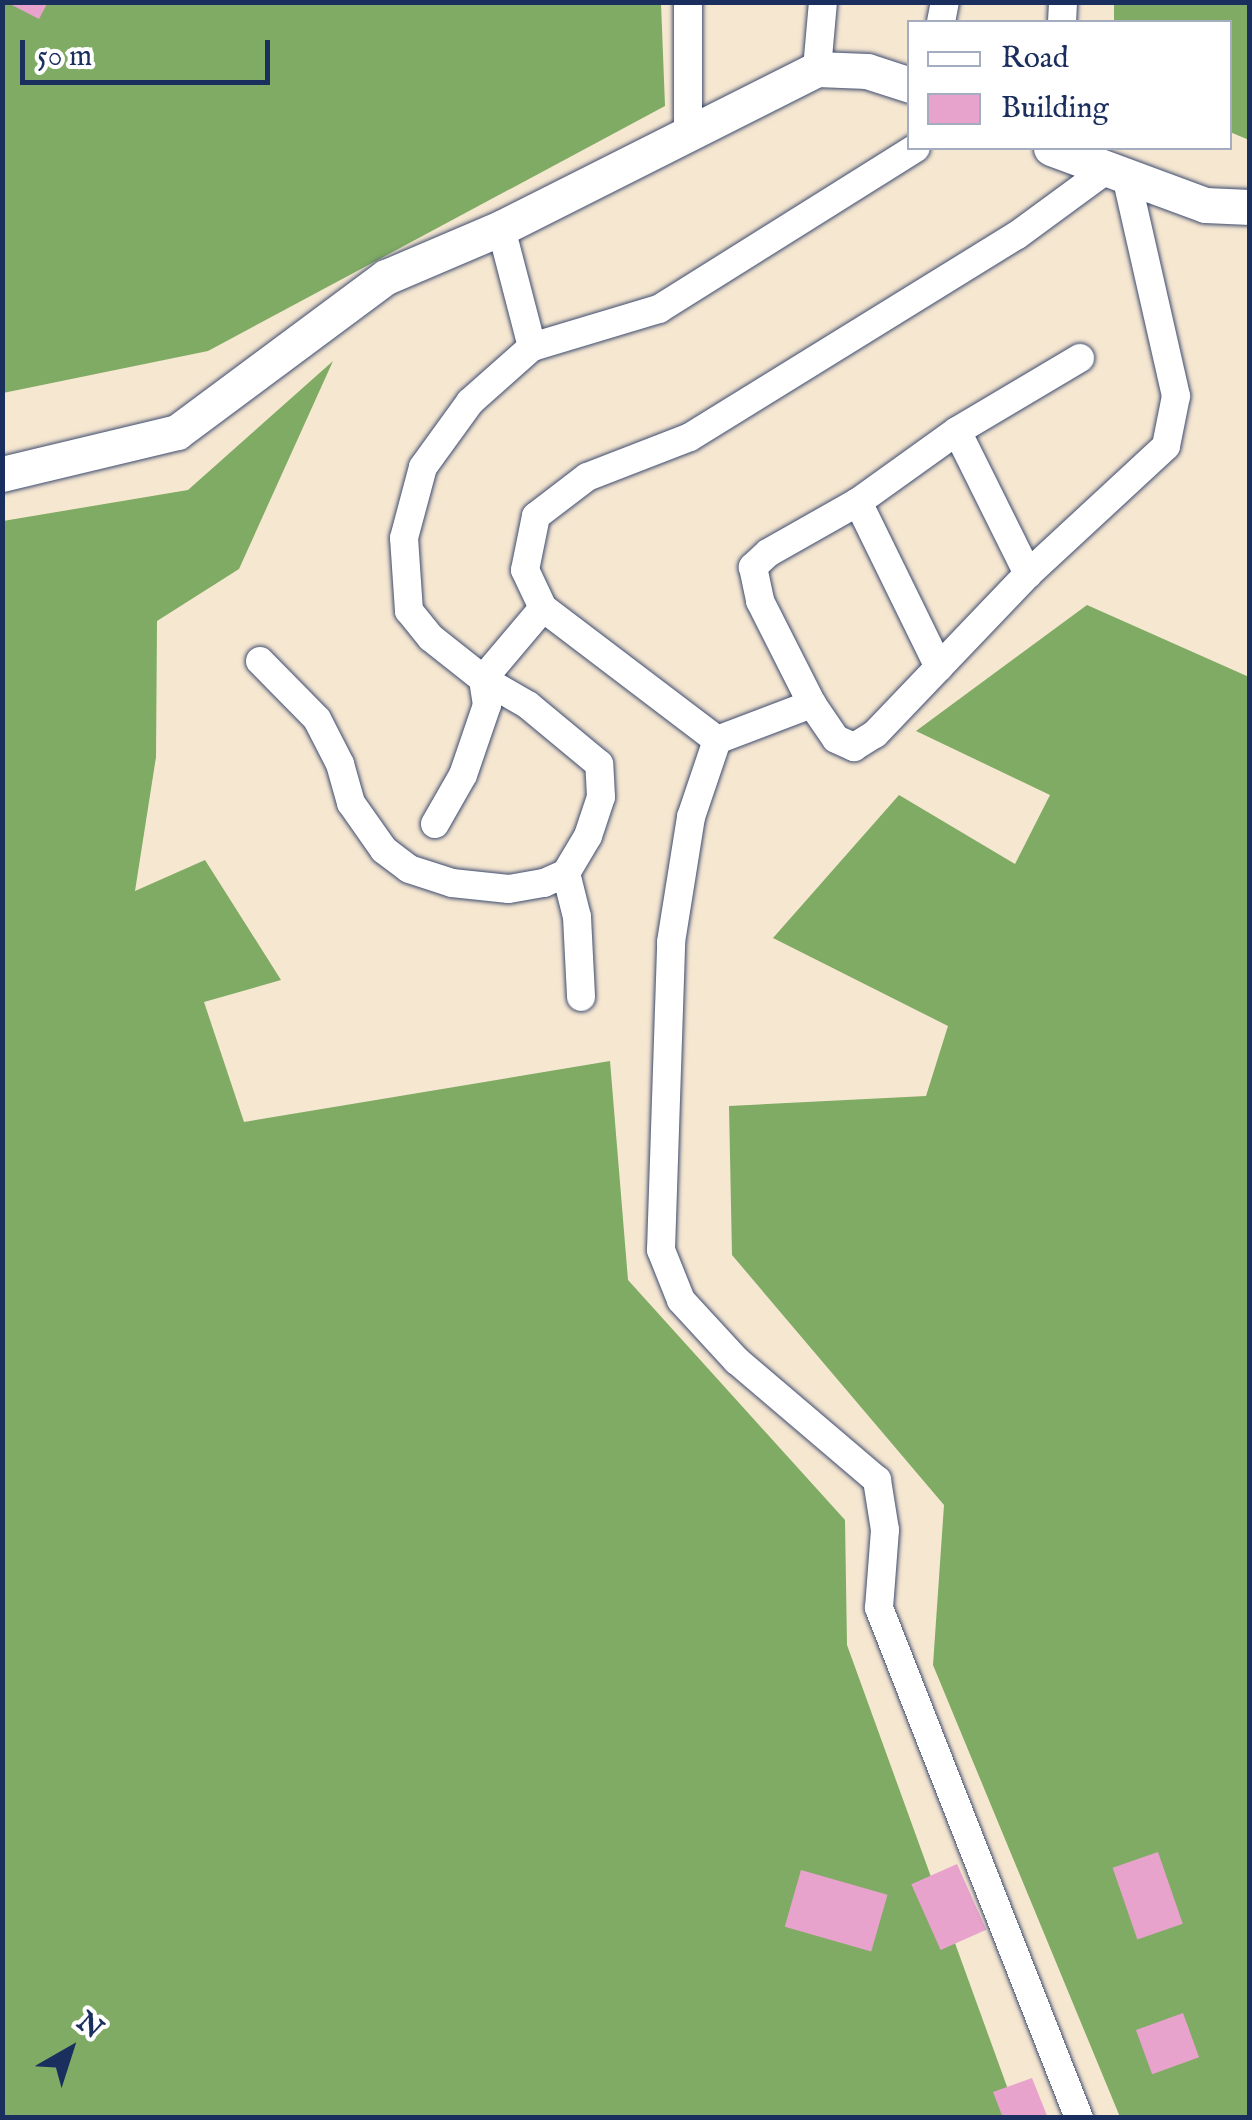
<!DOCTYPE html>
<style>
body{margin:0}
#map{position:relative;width:1252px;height:2120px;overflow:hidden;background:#f6e7d1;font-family:"IM FELL English",serif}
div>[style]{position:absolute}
.forest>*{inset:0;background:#7fab64}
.building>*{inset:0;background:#e8a3cd;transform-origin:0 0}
.roads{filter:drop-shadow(0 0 2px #3c4b6f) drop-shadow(0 0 2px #3c4b6f)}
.minor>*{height:28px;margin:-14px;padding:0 14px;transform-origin:14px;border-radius:14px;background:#fff}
.tertiary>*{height:35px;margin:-17.5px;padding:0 17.5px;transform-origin:17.5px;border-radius:17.5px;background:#fff}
span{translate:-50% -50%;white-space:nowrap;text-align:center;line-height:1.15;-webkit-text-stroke:8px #fff;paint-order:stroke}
.frame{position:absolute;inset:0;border:5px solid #1b2f5e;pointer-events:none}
.legend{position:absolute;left:907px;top:20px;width:325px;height:130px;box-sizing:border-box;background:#fff;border:2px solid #a4acbf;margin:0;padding:12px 18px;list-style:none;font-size:30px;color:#1b2f5e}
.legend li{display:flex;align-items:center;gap:20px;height:50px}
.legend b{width:50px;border:2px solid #a4acbf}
.north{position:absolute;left:20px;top:2000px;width:100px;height:100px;-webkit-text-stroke:8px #fff;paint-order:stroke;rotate:39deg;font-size:28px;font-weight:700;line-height:40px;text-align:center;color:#1b2f5e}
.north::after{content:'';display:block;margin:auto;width:35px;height:45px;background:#1b2f5e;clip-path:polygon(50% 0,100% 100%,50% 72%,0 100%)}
.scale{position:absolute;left:20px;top:40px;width:250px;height:45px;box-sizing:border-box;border:5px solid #1b2f5e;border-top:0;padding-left:12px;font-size:30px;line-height:35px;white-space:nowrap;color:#1b2f5e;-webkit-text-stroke:8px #fff;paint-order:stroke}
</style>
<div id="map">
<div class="forest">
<div style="clip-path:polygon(3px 3px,661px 3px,665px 106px,208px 351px,3px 393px)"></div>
<div style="clip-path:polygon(1114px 3px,1249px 3px,1249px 140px,1230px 132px,1230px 22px,1114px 22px)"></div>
<div style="clip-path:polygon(333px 361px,239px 569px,157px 621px,156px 757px,135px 891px,205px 860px,281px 980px,204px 1002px,244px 1122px,610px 1061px,628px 1280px,845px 1520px,847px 1645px,1018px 2117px,3px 2118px,3px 521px,188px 490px)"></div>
<div style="clip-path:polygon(1087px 605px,1249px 677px,1249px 2117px,1120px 2117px,933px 1665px,944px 1505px,732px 1255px,729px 1106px,926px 1096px,948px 1026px,773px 938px,899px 795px,1015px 864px,1050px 795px,916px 731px)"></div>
</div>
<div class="building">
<div style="clip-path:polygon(6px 2px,48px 2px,39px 19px)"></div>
<div style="left:1158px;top:1852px;width:76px;height:48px;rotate:71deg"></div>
<div style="left:957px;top:1864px;width:72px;height:50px;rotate:66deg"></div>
<div style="left:801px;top:1870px;width:90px;height:59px;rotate:16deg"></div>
<div style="left:1183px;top:2013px;width:47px;height:50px;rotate:70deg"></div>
<div style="clip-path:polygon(1032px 2078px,1048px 2118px,1003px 2118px,993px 2092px)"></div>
</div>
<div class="roads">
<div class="minor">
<div style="left:941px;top:22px;width:20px;rotate:-79deg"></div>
<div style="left:1062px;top:22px;width:20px;rotate:-87deg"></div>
<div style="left:817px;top:69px;width:67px;rotate:-84.9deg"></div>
<div style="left:688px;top:136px;width:134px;rotate:-90deg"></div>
<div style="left:501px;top:228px;width:123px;rotate:75.4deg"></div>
<div style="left:1080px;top:358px;width:143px;rotate:149.3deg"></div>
<div style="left:957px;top:431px;width:122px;rotate:144.4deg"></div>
<div style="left:858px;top:502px;width:103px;rotate:150.5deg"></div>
<div style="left:768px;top:553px;width:21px;rotate:137deg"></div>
<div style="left:753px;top:567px;width:35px;rotate:78deg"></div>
<div style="left:760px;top:601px;width:115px;rotate:63.2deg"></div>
<div style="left:812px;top:704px;width:42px;rotate:55.6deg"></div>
<div style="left:836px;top:739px;width:20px;rotate:24deg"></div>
<div style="left:854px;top:747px;width:25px;rotate:-32deg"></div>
<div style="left:875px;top:734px;width:221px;rotate:-46.3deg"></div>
<div style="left:1028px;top:574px;width:188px;rotate:-42.8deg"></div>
<div style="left:1166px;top:446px;width:51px;rotate:-78.7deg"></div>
<div style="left:1176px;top:396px;width:226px;rotate:-102.8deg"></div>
<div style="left:957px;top:431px;width:160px;rotate:63.6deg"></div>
<div style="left:858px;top:502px;width:184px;rotate:63.9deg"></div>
<div style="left:260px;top:661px;width:81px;rotate:45.5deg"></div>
<div style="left:317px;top:719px;width:51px;rotate:62.9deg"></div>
<div style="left:340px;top:764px;width:41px;rotate:74.2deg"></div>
<div style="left:351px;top:803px;width:57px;rotate:54.9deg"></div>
<div style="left:384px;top:850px;width:31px;rotate:37deg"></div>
<div style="left:409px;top:869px;width:45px;rotate:18deg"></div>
<div style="left:452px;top:883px;width:57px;rotate:6deg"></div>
<div style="left:509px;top:889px;width:36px;rotate:-10deg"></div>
<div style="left:544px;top:883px;width:24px;rotate:-24deg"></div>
<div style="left:566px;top:873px;width:43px;rotate:-59.3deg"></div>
<div style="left:588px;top:836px;width:41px;rotate:-71.6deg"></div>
<div style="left:601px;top:797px;width:33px;rotate:-93deg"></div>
<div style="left:599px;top:764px;width:92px;rotate:-140.3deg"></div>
<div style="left:528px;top:705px;width:52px;rotate:-150deg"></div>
<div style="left:483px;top:679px;width:93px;rotate:-49.8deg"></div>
<div style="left:717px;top:740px;width:102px;rotate:-20.8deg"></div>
<div style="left:435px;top:824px;width:56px;rotate:-60.3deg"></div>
<div style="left:463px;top:775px;width:74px;rotate:-71.1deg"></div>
<div style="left:487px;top:705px;width:26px;rotate:-99deg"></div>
<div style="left:483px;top:679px;width:66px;rotate:-141.7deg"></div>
<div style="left:431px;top:638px;width:35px;rotate:-129deg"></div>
<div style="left:409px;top:611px;width:73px;rotate:-93.9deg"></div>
<div style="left:404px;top:538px;width:73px;rotate:-75deg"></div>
<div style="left:423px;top:467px;width:80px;rotate:-54.1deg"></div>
<div style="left:470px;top:402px;width:83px;rotate:-41.6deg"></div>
<div style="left:532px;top:347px;width:133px;rotate:-16.7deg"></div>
<div style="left:659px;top:309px;width:303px;rotate:-32.1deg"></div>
<div style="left:566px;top:873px;width:45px;rotate:76deg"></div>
<div style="left:577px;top:917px;width:80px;rotate:87.1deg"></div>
<div style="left:1079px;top:2118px;width:548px;rotate:-111.41deg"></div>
<div style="left:879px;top:1608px;width:78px;rotate:-85.6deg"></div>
<div style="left:885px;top:1530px;width:51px;rotate:-99.1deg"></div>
<div style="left:877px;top:1480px;width:184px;rotate:-139.6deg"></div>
<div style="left:737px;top:1361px;width:83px;rotate:-132.6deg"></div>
<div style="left:681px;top:1300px;width:54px;rotate:-111.8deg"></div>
<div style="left:661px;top:1250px;width:308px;rotate:-88.1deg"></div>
<div style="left:671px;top:942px;width:127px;rotate:-80.9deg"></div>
<div style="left:691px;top:817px;width:81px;rotate:-71.3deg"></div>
<div style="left:717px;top:740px;width:218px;rotate:-142.8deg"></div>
<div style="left:543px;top:608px;width:42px;rotate:-115.3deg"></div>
<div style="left:525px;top:570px;width:55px;rotate:-78.5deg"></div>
<div style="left:536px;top:516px;width:64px;rotate:-37.4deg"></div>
<div style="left:587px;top:477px;width:110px;rotate:-21.2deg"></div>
<div style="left:690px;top:437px;width:383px;rotate:-31.7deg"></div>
<div style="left:1016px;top:236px;width:112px;rotate:-36.3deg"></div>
</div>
<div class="tertiary">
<div style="left:1051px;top:148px;width:164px;rotate:20.3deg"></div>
<div style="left:1205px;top:205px;width:45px;rotate:2.5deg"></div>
<div style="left:2px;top:474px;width:180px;rotate:-13.5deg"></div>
<div style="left:177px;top:432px;width:260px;rotate:-36.6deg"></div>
<div style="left:386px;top:277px;width:125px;rotate:-23.1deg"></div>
<div style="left:501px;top:228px;width:354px;rotate:-26.7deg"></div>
<div style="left:817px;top:69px;width:50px;rotate:2.3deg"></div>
<div style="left:867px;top:71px;width:45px;rotate:18deg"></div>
</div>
</div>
<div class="frame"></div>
<ul class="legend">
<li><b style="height:12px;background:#fff"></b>Road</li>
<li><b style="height:28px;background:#e8a3cd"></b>Building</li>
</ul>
<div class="north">N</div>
<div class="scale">50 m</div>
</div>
